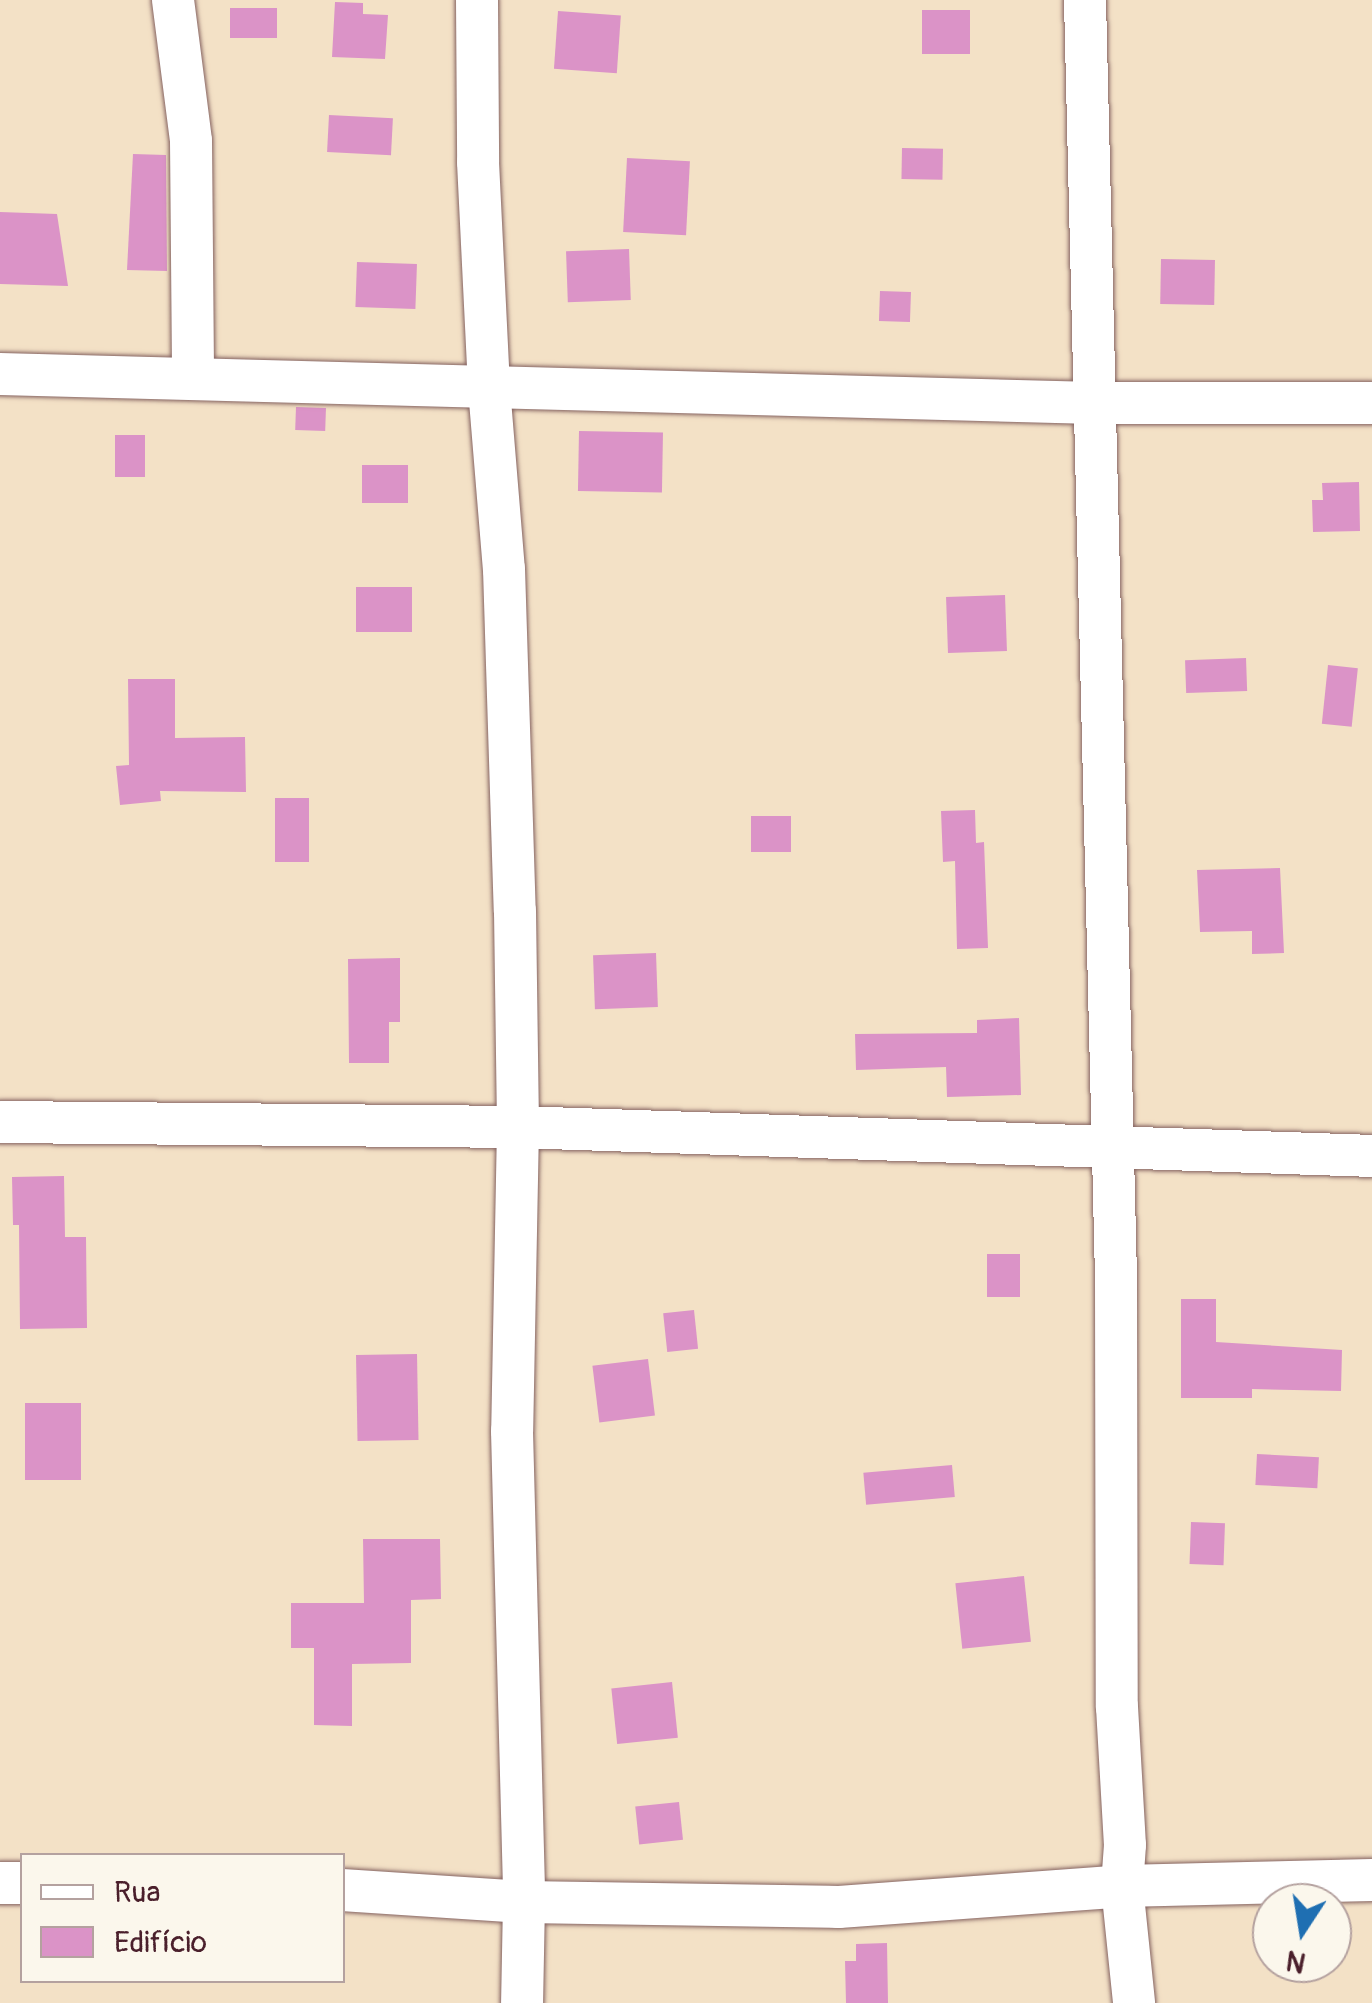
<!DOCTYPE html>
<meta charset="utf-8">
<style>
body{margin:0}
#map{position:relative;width:1372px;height:2003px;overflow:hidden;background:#f3e1c6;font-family:Pangolin,sans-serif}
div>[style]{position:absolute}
.building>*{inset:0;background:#db93c7;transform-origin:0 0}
.roads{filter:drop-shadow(0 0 2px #856361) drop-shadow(0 0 2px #856361)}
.street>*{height:42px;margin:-21px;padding:0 21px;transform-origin:21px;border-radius:21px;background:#fff}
span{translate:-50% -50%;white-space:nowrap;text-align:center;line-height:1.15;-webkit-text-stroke:8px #fbf7ec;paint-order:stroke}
.legend{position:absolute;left:20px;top:1853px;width:325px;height:130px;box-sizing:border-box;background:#fbf7ec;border:2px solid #b4a19f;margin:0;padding:12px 18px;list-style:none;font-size:30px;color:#4a1f2b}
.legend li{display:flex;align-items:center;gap:20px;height:50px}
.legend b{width:50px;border:2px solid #b4a19f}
.north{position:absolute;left:1252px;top:1883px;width:100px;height:100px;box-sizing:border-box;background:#fbf7ec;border:2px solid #b4a19f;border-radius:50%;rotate:192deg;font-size:28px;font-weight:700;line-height:40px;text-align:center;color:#4a1f2b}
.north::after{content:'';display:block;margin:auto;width:35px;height:45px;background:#1f6fb2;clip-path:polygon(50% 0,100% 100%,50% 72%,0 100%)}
</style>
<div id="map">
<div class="building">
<div style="clip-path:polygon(335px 2px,363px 3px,363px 14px,388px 15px,385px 59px,332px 57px)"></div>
<div style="left:230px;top:8px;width:47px;height:30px"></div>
<div style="left:922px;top:10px;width:48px;height:44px"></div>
<div style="left:558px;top:11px;width:63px;height:58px;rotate:4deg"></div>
<div style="left:329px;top:115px;width:64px;height:37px;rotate:3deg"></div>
<div style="left:902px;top:148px;width:41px;height:31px;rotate:1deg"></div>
<div style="clip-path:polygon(133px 154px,166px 155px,167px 271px,127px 270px)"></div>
<div style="left:627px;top:158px;width:63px;height:74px;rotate:3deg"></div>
<div style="clip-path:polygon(0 212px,57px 214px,68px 286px,0 284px)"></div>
<div style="left:629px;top:249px;width:51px;height:63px;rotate:88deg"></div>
<div style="left:1161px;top:259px;width:54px;height:45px;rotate:1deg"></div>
<div style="left:357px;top:262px;width:60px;height:45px;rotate:2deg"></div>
<div style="left:880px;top:291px;width:31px;height:30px;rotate:2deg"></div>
<div style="left:296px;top:407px;width:30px;height:23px;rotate:2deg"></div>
<div style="left:579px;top:431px;width:84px;height:60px;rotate:1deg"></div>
<div style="left:115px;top:435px;width:30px;height:42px"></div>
<div style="left:362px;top:465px;width:46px;height:38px"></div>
<div style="clip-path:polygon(1359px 482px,1360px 531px,1313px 532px,1312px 500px,1323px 500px,1322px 483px)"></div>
<div style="left:356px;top:587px;width:56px;height:45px"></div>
<div style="left:1005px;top:595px;width:56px;height:59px;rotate:88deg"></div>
<div style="left:1246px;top:658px;width:33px;height:61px;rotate:88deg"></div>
<div style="left:1328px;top:665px;width:30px;height:59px;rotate:6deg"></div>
<div style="clip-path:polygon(128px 679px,175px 679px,175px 738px,245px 737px,246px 792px,160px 791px,161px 801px,120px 805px,116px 766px,129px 765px)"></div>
<div style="left:275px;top:798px;width:34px;height:64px"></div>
<div style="clip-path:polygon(975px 810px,976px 843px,984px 842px,988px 948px,957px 949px,955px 861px,943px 862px,941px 811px)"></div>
<div style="left:751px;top:816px;width:40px;height:36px"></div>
<div style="clip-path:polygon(1280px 868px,1284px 953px,1252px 954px,1252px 931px,1200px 932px,1197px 870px)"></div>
<div style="left:656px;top:953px;width:54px;height:63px;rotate:88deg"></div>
<div style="clip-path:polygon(400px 958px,400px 1022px,389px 1022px,389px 1063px,349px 1063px,348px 959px)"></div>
<div style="clip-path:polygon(1019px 1018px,1021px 1095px,947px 1097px,946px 1067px,856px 1070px,855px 1034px,977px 1033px,977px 1020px)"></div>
<div style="clip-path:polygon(64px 1176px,65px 1237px,86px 1237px,87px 1328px,20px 1329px,19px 1225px,13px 1225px,12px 1177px)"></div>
<div style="left:987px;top:1254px;width:33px;height:43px"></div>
<div style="clip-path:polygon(1181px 1299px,1216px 1299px,1216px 1342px,1342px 1350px,1341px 1391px,1252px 1389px,1252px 1398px,1181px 1398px)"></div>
<div style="left:694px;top:1310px;width:39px;height:31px;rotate:84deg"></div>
<div style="left:417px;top:1354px;width:86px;height:61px;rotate:89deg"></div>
<div style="left:648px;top:1359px;width:57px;height:56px;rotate:83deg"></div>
<div style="left:25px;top:1403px;width:56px;height:77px"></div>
<div style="left:1257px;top:1454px;width:62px;height:31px;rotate:3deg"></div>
<div style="left:952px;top:1465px;width:32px;height:89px;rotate:85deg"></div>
<div style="left:1191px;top:1522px;width:34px;height:42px;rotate:2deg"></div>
<div style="clip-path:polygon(363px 1539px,440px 1539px,441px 1599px,411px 1600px,411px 1663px,352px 1664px,352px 1726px,314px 1725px,314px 1648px,291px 1648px,291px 1603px,364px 1603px)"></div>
<div style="left:1024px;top:1576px;width:66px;height:69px;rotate:84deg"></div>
<div style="left:672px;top:1682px;width:56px;height:61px;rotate:84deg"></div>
<div style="left:679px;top:1802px;width:38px;height:44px;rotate:84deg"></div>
<div style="clip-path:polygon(887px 1943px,888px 2003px,846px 2003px,845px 1961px,856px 1961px,856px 1944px)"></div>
</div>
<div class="roads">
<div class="street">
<div style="left:173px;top:0;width:142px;rotate:82.7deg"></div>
<div style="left:191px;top:141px;width:235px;rotate:89.5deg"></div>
<div style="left:477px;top:0;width:162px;rotate:89.6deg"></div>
<div style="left:478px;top:162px;width:226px;rotate:87.2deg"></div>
<div style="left:489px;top:388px;width:182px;rotate:85.3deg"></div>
<div style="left:504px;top:569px;width:342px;rotate:88.2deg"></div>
<div style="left:515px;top:911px;width:216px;rotate:89.2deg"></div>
<div style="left:518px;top:1127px;width:304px;rotate:91.1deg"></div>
<div style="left:512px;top:1431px;width:471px;rotate:88.5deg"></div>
<div style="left:524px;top:1902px;width:101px;rotate:91.1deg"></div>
<div style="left:1085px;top:0;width:1282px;rotate:88.61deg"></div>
<div style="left:1116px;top:1282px;width:425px;rotate:89.9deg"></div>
<div style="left:1117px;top:1707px;width:138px;rotate:86.7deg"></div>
<div style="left:1125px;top:1845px;width:41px;rotate:94.2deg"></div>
<div style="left:1122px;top:1886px;width:118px;rotate:84.1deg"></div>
<div style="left:0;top:374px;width:1095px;rotate:1.52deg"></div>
<div style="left:1095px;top:403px;width:277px"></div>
<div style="left:0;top:1122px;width:518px;rotate:0.55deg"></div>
<div style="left:518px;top:1127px;width:854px;rotate:1.94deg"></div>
<div style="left:0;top:1883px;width:22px"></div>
<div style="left:342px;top:1890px;width:182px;rotate:3.8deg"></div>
<div style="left:524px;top:1902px;width:315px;rotate:0.9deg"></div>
<div style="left:839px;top:1907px;width:284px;rotate:-4.2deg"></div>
<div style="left:1122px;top:1886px;width:250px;rotate:-1.4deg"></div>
</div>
</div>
<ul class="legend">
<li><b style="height:12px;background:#fff"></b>Rua</li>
<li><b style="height:28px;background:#db93c7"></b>Edifício</li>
</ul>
<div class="north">N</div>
</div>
